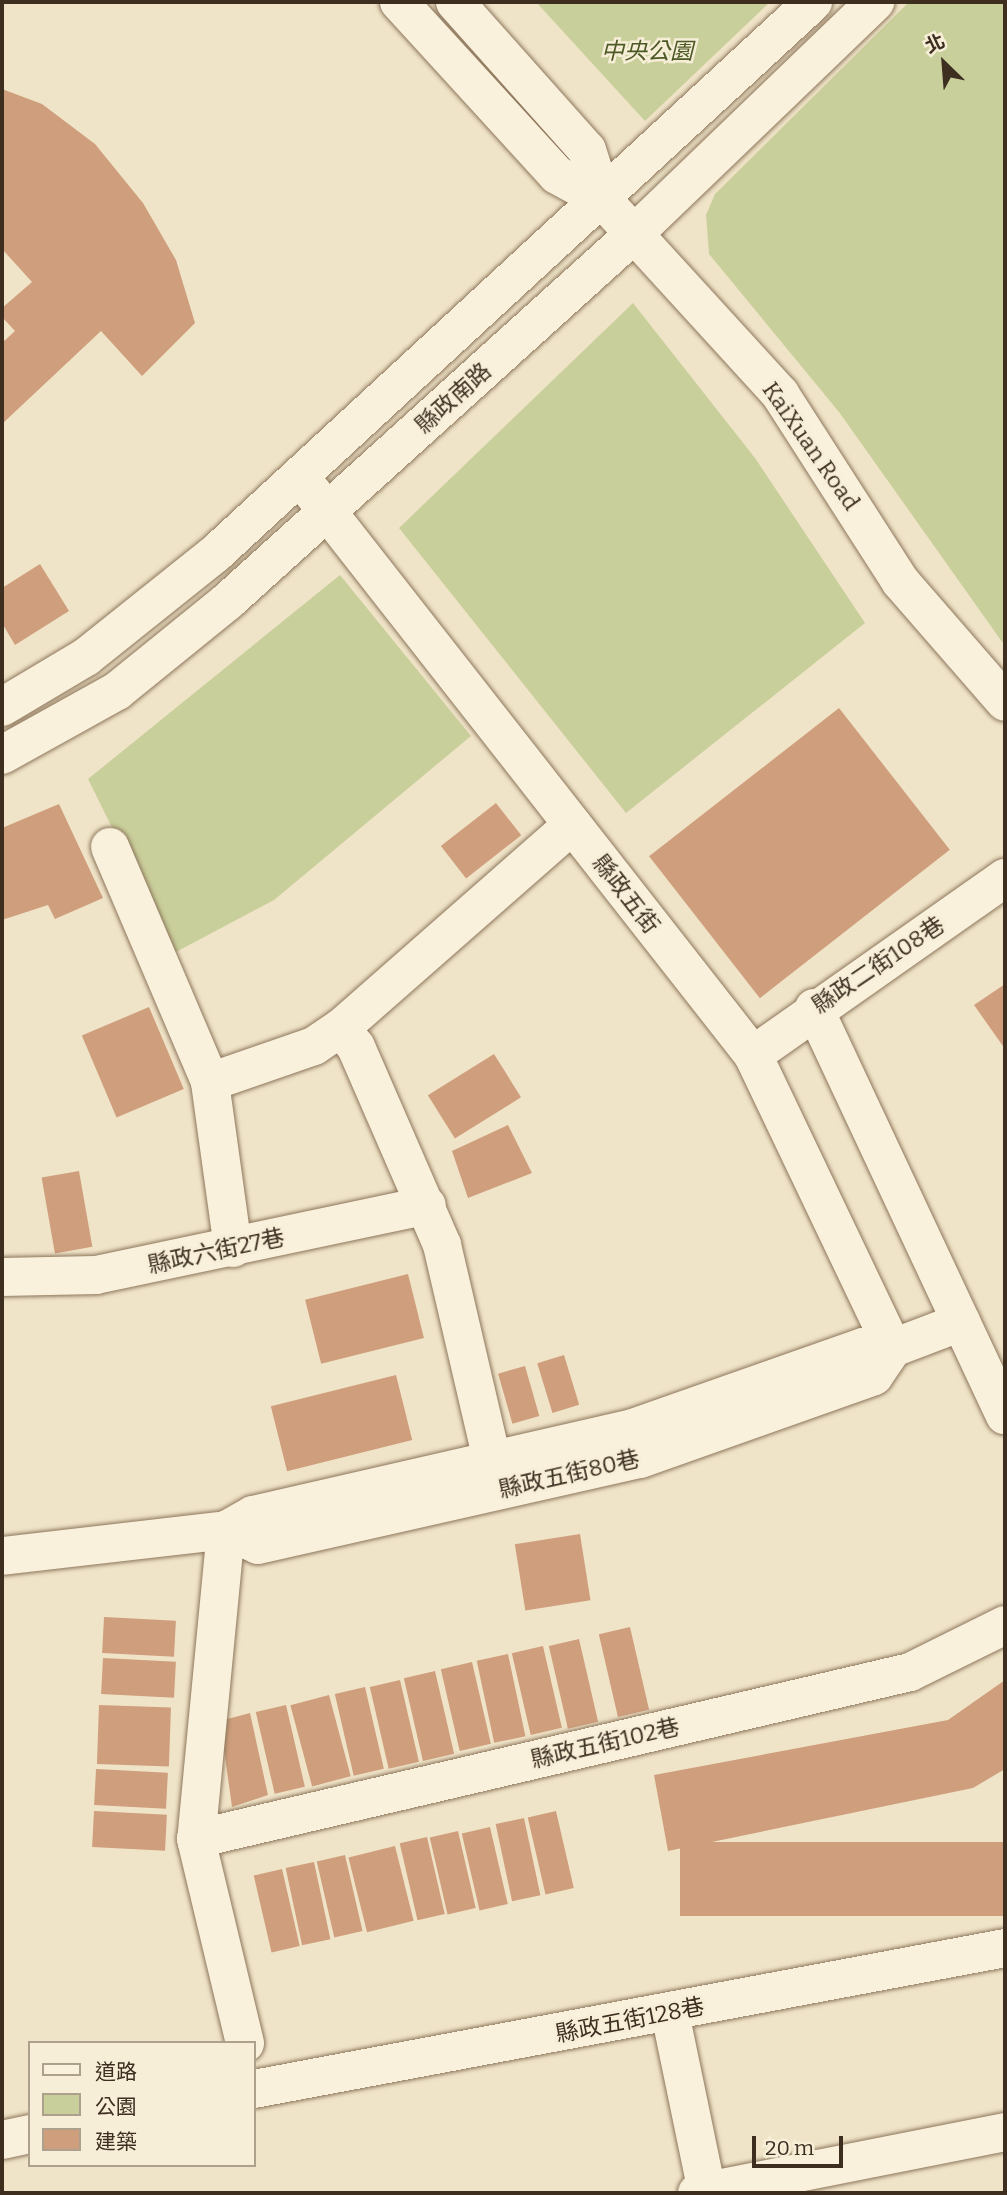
<!DOCTYPE html>
<meta charset="utf-8">
<style>
body{margin:0}
#map{position:relative;width:1007px;height:2195px;overflow:hidden;background:#f0e4c8;font-family:Bitter,"Noto Sans TC",serif}
div>[style]{position:absolute}
.green>*{inset:0;background:#c9cf9b}
.building>*{inset:0;background:#cf9f7d;transform-origin:0 0}
.roads{filter:drop-shadow(0 0 2px #8d765c) drop-shadow(0 0 2px #8d765c)}
.minor>*{height:38px;margin:-19px;padding:0 19px;transform-origin:19px;border-radius:19px;background:#faf1dc}
span{translate:-50% -50%;white-space:nowrap;text-align:center;line-height:1.15;-webkit-text-stroke:5px #f7eed8;paint-order:stroke}
.park-label{font-size:23px;color:#4d5a26;font-style:italic}
.street-label{font-size:23px;color:#3d2e20}
.frame{position:absolute;inset:0;border:4px solid #3d2e20;pointer-events:none}
.legend{position:absolute;left:28px;top:2041px;width:228px;height:126px;box-sizing:border-box;background:#f7eed8;border:2px solid #ada18e;margin:0;padding:9px 12px;list-style:none;font-size:21px;color:#3d2e20}
.legend li{display:flex;align-items:center;gap:14px;height:35px}
.legend b{width:35px;border:2px solid #ada18e}
.north{position:absolute;left:909px;top:28px;width:70px;height:70px;-webkit-text-stroke:5px #f7eed8;paint-order:stroke;rotate:335deg;font-size:19px;font-weight:700;line-height:28px;text-align:center;color:#3d2e20}
.north::after{content:'';display:block;margin:auto;width:24px;height:32px;background:#3d2e20;clip-path:polygon(50% 0,100% 100%,50% 72%,0 100%)}
.scale{position:absolute;left:752px;top:2136px;width:91px;height:32px;box-sizing:border-box;border:4px solid #3d2e20;border-top:0;padding-left:9px;font-size:21px;line-height:24px;white-space:nowrap;color:#3d2e20;-webkit-text-stroke:5px #f7eed8;paint-order:stroke}
</style>
<div id="map">
<div class="green">
<div style="clip-path:polygon(536px 2px,770px 2px,645px 121px)"></div>
<div style="clip-path:polygon(909px 2px,1005px 2px,1005px 646px,839px 412px,709px 254px,706px 215px,715px 194px)"></div>
<div style="clip-path:polygon(633px 303px,755px 458px,865px 623px,626px 813px,399px 528px)"></div>
<div style="clip-path:polygon(340px 575px,471px 736px,274px 900px,174px 953px,88px 779px)"></div>
</div>
<div class="building">
<div style="clip-path:polygon(2px 89px,42px 104px,95px 144px,143px 203px,176px 260px,195px 323px,142px 376px,101px 331px,2px 424px,2px 343px,15px 331px,2px 317px,2px 308px,32px 282px,2px 249px)"></div>
<div style="clip-path:polygon(40px 564px,69px 611px,15px 645px,2px 623px,2px 588px)"></div>
<div style="left:839px;top:708px;width:180px;height:241px;rotate:52deg"></div>
<div style="left:496px;top:803px;width:41px;height:70px;rotate:52deg"></div>
<div style="clip-path:polygon(59px 804px,103px 898px,55px 919px,48px 905px,2px 920px,2px 828px)"></div>
<div style="clip-path:polygon(1005px 984px,1005px 1049px,974px 1005px)"></div>
<div style="left:149px;top:1007px;width:89px;height:73px;rotate:67deg"></div>
<div style="left:494px;top:1054px;width:51px;height:78px;rotate:58deg"></div>
<div style="clip-path:polygon(508px 1125px,532px 1173px,468px 1198px,452px 1151px)"></div>
<div style="left:79px;top:1171px;width:77px;height:38px;rotate:80deg"></div>
<div style="left:408px;top:1274px;width:66px;height:106px;rotate:76deg"></div>
<div style="left:564px;top:1355px;width:52px;height:28px;rotate:73deg"></div>
<div style="left:525px;top:1366px;width:52px;height:28px;rotate:74deg"></div>
<div style="left:396px;top:1375px;width:67px;height:129px;rotate:76deg"></div>
<div style="left:580px;top:1534px;width:67px;height:66px;rotate:81deg"></div>
<div style="left:104px;top:1617px;width:72px;height:36px;rotate:3deg"></div>
<div style="left:630px;top:1627px;width:85px;height:32px;rotate:77deg"></div>
<div style="left:579px;top:1639px;width:85px;height:31px;rotate:77deg"></div>
<div style="left:543px;top:1646px;width:84px;height:32px;rotate:77deg"></div>
<div style="left:508px;top:1654px;width:84px;height:32px;rotate:78deg"></div>
<div style="left:103px;top:1658px;width:73px;height:36px;rotate:3deg"></div>
<div style="left:472px;top:1662px;width:84px;height:32px;rotate:77deg"></div>
<div style="left:435px;top:1671px;width:85px;height:32px;rotate:77deg"></div>
<div style="left:400px;top:1680px;width:84px;height:31px;rotate:77deg"></div>
<div style="clip-path:polygon(1005px 1680px,1005px 1769px,973px 1788px,668px 1851px,654px 1775px,948px 1720px)"></div>
<div style="left:365px;top:1687px;width:84px;height:31px;rotate:77deg"></div>
<div style="left:329px;top:1695px;width:84px;height:40px;rotate:75deg"></div>
<div style="left:99px;top:1705px;width:72px;height:59px;rotate:2deg"></div>
<div style="left:286px;top:1705px;width:84px;height:31px;rotate:77deg"></div>
<div style="clip-path:polygon(250px 1713px,268px 1795px,232px 1807px,220px 1721px)"></div>
<div style="left:96px;top:1769px;width:72px;height:36px;rotate:3deg"></div>
<div style="left:94px;top:1811px;width:73px;height:36px;rotate:3deg"></div>
<div style="left:556px;top:1811px;width:79px;height:29px;rotate:77deg"></div>
<div style="left:524px;top:1818px;width:79px;height:29px;rotate:78deg"></div>
<div style="left:490px;top:1827px;width:79px;height:29px;rotate:77deg"></div>
<div style="left:458px;top:1831px;width:79px;height:29px;rotate:77deg"></div>
<div style="left:427px;top:1837px;width:79px;height:28px;rotate:77deg"></div>
<div style="left:1005px;top:1842px;width:74px;height:325px;rotate:90deg"></div>
<div style="left:395px;top:1846px;width:77px;height:48px;rotate:76deg"></div>
<div style="left:345px;top:1855px;width:78px;height:29px;rotate:77deg"></div>
<div style="left:314px;top:1862px;width:79px;height:29px;rotate:78deg"></div>
<div style="left:282px;top:1869px;width:79px;height:29px;rotate:77deg"></div>
</div>
<div class="roads">
<div class="minor">
<div style="left:399px;top:2px;width:234px;rotate:47.6deg"></div>
<div style="left:557px;top:175px;width:52px;rotate:28.5deg"></div>
<div style="left:603px;top:200px;width:263px;rotate:47.6deg"></div>
<div style="left:780px;top:394px;width:222px;rotate:57.3deg"></div>
<div style="left:900px;top:581px;width:160px;rotate:49deg"></div>
<div style="left:455px;top:2px;width:198px;rotate:48.3deg"></div>
<div style="left:587px;top:150px;width:52px;rotate:72.3deg"></div>
<div style="left:312px;top:492px;width:715px;rotate:51.93deg"></div>
<div style="left:753px;top:1055px;width:325px;rotate:64.5deg"></div>
<div style="left:2px;top:707px;width:98px;rotate:-30.8deg"></div>
<div style="left:86px;top:657px;width:165px;rotate:-38.6deg"></div>
<div style="left:215px;top:554px;width:814px;rotate:-42.71deg"></div>
<div style="left:2px;top:755px;width:132px;rotate:-29.1deg"></div>
<div style="left:117px;top:691px;width:143px;rotate:-39deg"></div>
<div style="left:228px;top:601px;width:547px;rotate:-42.11deg"></div>
<div style="left:634px;top:234px;width:335px;rotate:-43.9deg"></div>
<div style="left:110px;top:847px;width:255px;rotate:66.9deg"></div>
<div style="left:814px;top:1008px;width:450px;rotate:64.9deg"></div>
<div style="left:341px;top:1028px;width:24px;rotate:52deg"></div>
<div style="left:356px;top:1047px;width:216px;rotate:66.5deg"></div>
<div style="left:442px;top:1245px;width:246px;rotate:76.9deg"></div>
<div style="left:753px;top:1055px;width:308px;rotate:-35.1deg"></div>
<div style="left:233px;top:1248px;width:168px;rotate:-97.9deg"></div>
<div style="left:210px;top:1082px;width:110px;rotate:-19.1deg"></div>
<div style="left:314px;top:1046px;width:32px;rotate:-34deg"></div>
<div style="left:341px;top:1028px;width:308px;rotate:-41.3deg"></div>
<div style="left:2px;top:1277px;width:94px;rotate:-1.2deg"></div>
<div style="left:96px;top:1275px;width:338px;rotate:-11.9deg"></div>
<div style="left:226px;top:1530px;width:35px;rotate:25deg"></div>
<div style="left:258px;top:1545px;width:392px;rotate:-12.7deg"></div>
<div style="left:640px;top:1459px;width:248px;rotate:-19.5deg"></div>
<div style="left:874px;top:1376px;width:34px;rotate:-56deg"></div>
<div style="left:226px;top:1530px;width:310px;rotate:95.5deg"></div>
<div style="left:196px;top:1839px;width:210px;rotate:76.5deg"></div>
<div style="left:2px;top:1556px;width:226px;rotate:-6.6deg"></div>
<div style="left:226px;top:1530px;width:31px;rotate:-29deg"></div>
<div style="left:253px;top:1515px;width:390px;rotate:-12.9deg"></div>
<div style="left:633px;top:1428px;width:244px;rotate:-19.4deg"></div>
<div style="left:863px;top:1347px;width:30px;rotate:2deg"></div>
<div style="left:893px;top:1348px;width:73px;rotate:-20.9deg"></div>
<div style="left:196px;top:1839px;width:733px;rotate:-13.16deg"></div>
<div style="left:910px;top:1672px;width:106px;rotate:-26.3deg"></div>
<div style="left:670px;top:2013px;width:182px;rotate:78.3deg"></div>
<div style="left:254px;top:2089px;width:764px;rotate:-10.63deg"></div>
<div style="left:2px;top:2140px;width:29px;rotate:-12deg"></div>
<div style="left:697px;top:2193px;width:314px;rotate:-11.2deg"></div>
</div>
</div>
<div class="park-label">
<span style="left:647px;top:51px">中央公園</span>
</div>
<div class="street-label">
<span style="left:453px;top:398px;rotate:-42deg">縣政南路</span>
<span style="left:811px;top:446px;rotate:55deg">KaiXuan Road</span>
<span style="left:626px;top:894px;rotate:52deg">縣政五街</span>
<span style="left:878px;top:965px;rotate:-34deg">縣政二街108巷</span>
<span style="left:216px;top:1251px;rotate:-12deg">縣政六街27巷</span>
<span style="left:569px;top:1474px;rotate:-13deg">縣政五街80巷</span>
<span style="left:605px;top:1743px;rotate:-13deg">縣政五街102巷</span>
<span style="left:630px;top:2020px;rotate:-11deg">縣政五街128巷</span>
</div>
<div class="frame"></div>
<ul class="legend">
<li><b style="height:9px;background:#faf1dc"></b>道路</li>
<li><b style="height:19px;background:#c9cf9b"></b>公園</li>
<li><b style="height:19px;background:#cf9f7d"></b>建築</li>
</ul>
<div class="north">北</div>
<div class="scale">20 m</div>
</div>
